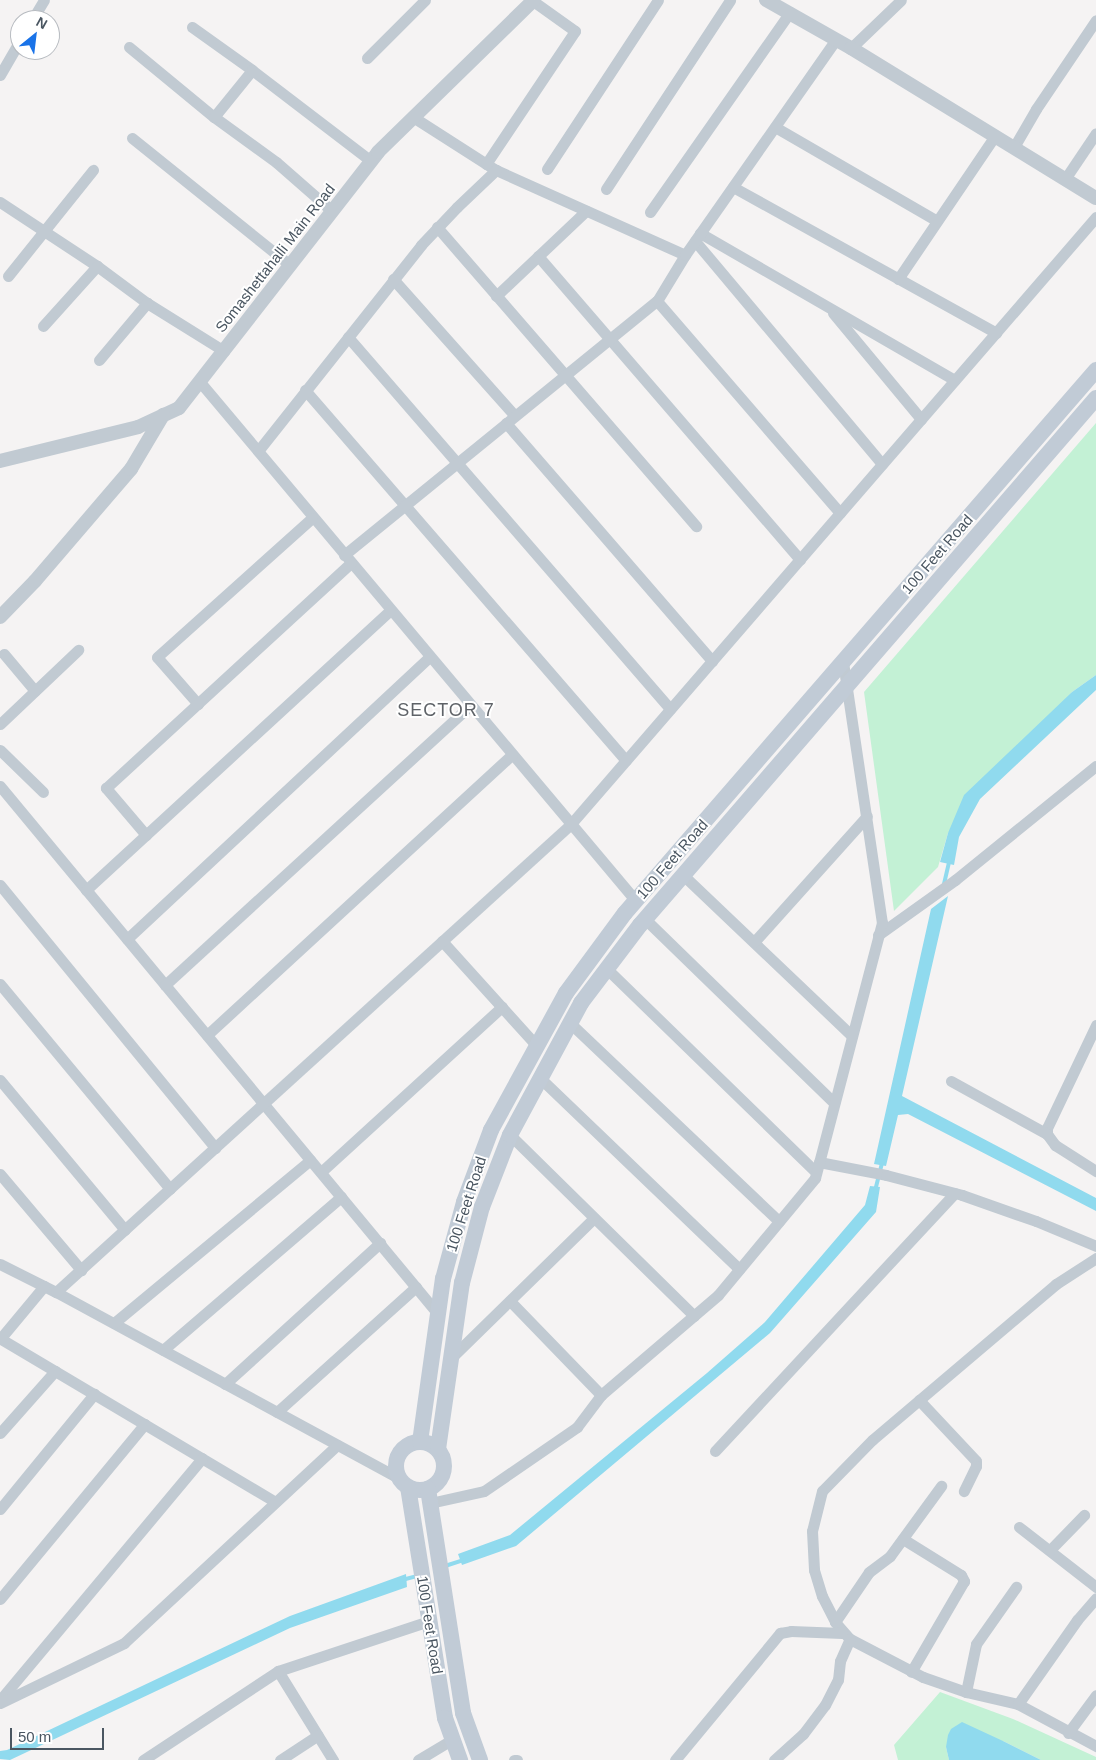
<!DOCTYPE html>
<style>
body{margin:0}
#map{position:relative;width:1096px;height:1760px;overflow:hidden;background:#f5f3f3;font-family:Helvetica,sans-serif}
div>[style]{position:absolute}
.green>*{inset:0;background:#c3f1d5}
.water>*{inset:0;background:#90daee}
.stream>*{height:4px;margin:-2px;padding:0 2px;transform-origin:2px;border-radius:2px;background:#90daee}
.minor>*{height:11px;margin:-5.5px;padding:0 5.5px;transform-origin:5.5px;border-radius:5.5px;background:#c1cad2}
.tertiary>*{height:14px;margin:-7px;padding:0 7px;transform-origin:7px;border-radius:7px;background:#c1cad2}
.secondary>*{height:16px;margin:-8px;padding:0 8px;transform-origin:8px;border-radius:8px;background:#c1cbd6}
.secondary>.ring{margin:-8px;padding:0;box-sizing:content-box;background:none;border:16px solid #c1cbd6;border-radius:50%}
span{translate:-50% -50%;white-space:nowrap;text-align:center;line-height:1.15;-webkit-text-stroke:4px #fff;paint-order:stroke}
.street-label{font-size:15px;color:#4a5661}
.quarter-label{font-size:18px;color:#5f6368;letter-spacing:1px}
.north{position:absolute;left:10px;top:10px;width:50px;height:50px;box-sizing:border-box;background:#fff;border:1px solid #b7bbc0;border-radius:50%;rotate:29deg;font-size:14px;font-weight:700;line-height:20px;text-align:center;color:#4a5661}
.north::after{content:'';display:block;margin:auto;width:18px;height:22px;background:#1a73e8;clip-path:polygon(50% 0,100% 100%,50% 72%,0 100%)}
.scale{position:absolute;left:10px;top:1728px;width:94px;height:22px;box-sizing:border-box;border:2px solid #4a5661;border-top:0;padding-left:6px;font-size:15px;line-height:18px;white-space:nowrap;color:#4a5661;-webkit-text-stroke:4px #fff;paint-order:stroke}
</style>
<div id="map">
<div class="green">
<div style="clip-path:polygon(1096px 423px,1096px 675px,1072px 692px,948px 833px,938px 867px,894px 911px,864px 692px)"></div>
<div style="clip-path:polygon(940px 1692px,1013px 1719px,1096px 1757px,1096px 1760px,1041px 1760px,1003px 1741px,946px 1747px,949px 1760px,898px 1760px,894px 1745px)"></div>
</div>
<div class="water">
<div style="clip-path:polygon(1096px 675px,1096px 690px,980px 799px,959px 837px,954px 865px,940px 862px,948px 833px,964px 795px,1072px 692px)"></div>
<div style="clip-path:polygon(948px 896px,902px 1096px,1096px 1198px,1096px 1211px,908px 1114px,898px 1115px,886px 1166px,874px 1164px,931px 909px)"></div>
<div style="clip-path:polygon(870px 1186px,880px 1187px,876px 1212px,770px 1333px,516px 1546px,462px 1565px,458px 1554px,510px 1535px,707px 1373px,765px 1322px,865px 1205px)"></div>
<div style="clip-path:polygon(406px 1574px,407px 1587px,290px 1628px,10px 1760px,0 1759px,0 1751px,7px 1750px,290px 1616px)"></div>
<div style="clip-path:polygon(962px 1722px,1003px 1741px,1041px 1760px,949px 1760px,946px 1747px,948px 1735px,951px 1729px)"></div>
</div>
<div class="stream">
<div style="left:944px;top:884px;width:26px;rotate:-77deg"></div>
<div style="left:875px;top:1191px;width:30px;rotate:-76deg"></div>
<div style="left:445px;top:1566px;width:20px;rotate:-18deg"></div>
<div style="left:402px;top:1580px;width:16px;rotate:-15deg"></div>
</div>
<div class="minor">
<div style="left:32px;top:20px;width:23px;rotate:-59deg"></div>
<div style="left:192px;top:27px;width:74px;rotate:35.6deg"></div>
<div style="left:129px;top:47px;width:110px;rotate:39.5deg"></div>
<div style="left:851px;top:48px;width:69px;rotate:-43.8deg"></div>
<div style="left:367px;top:58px;width:82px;rotate:-45deg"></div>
<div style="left:0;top:75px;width:39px;rotate:-60deg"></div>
<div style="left:413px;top:117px;width:98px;rotate:32.6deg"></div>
<div style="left:496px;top:170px;width:207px;rotate:24.2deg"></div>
<div style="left:775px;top:127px;width:187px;rotate:30.1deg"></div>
<div style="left:132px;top:138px;width:203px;rotate:38.8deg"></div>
<div style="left:1014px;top:147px;width:44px;rotate:-59.9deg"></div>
<div style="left:1036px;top:109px;width:107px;rotate:-56deg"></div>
<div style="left:486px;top:164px;width:160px;rotate:-56.2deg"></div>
<div style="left:575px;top:31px;width:52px;rotate:-144.5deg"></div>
<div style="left:547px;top:169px;width:202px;rotate:-56.7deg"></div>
<div style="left:1065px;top:179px;width:55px;rotate:-56deg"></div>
<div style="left:733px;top:187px;width:301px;rotate:29deg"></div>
<div style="left:606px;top:189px;width:226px;rotate:-56.7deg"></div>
<div style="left:0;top:202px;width:116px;rotate:33.4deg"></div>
<div style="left:97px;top:266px;width:62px;rotate:36.5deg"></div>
<div style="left:147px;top:303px;width:91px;rotate:31.9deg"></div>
<div style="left:332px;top:211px;width:74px;rotate:-138.8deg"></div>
<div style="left:276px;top:162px;width:77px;rotate:-144deg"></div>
<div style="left:214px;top:117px;width:60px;rotate:-51deg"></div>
<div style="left:252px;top:70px;width:150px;rotate:37.4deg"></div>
<div style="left:650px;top:212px;width:244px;rotate:-55deg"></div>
<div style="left:437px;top:227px;width:396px;rotate:49.1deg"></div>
<div style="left:700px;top:233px;width:294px;rotate:30deg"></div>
<div style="left:695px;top:241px;width:291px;rotate:50deg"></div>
<div style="left:538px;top:256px;width:401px;rotate:49.2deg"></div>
<div style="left:8px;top:276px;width:136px;rotate:-51.3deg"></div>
<div style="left:393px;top:279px;width:183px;rotate:48.3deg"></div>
<div style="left:898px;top:279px;width:173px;rotate:-55.9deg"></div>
<div style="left:496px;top:296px;width:124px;rotate:-43.4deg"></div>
<div style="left:657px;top:301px;width:280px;rotate:49.2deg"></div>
<div style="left:833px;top:313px;width:138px;rotate:50.3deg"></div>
<div style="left:43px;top:326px;width:81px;rotate:-48deg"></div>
<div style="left:348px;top:337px;width:492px;rotate:49.1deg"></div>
<div style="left:99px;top:360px;width:75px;rotate:-49.9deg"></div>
<div style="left:200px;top:382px;width:678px;rotate:49.97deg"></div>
<div style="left:305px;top:390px;width:490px;rotate:49.1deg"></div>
<div style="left:506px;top:423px;width:315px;rotate:49.1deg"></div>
<div style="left:258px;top:451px;width:263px;rotate:-51.6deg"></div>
<div style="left:421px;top:245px;width:52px;rotate:-46.5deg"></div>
<div style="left:457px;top:207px;width:54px;rotate:-43.5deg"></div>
<div style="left:344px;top:555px;width:403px;rotate:-39.1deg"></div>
<div style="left:657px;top:301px;width:54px;rotate:-58.7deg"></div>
<div style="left:685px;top:255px;width:264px;rotate:-55deg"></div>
<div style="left:4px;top:654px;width:48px;rotate:50deg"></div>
<div style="left:198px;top:704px;width:62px;rotate:-131.1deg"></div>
<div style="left:157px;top:657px;width:208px;rotate:-41.9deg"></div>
<div style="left:0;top:724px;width:108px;rotate:-43.5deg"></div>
<div style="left:0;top:750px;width:60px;rotate:44.3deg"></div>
<div style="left:0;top:786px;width:686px;rotate:50.32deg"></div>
<div style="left:146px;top:835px;width:62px;rotate:-130.4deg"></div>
<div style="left:106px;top:788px;width:333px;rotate:-42.6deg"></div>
<div style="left:683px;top:875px;width:233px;rotate:43.6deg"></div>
<div style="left:0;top:885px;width:340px;rotate:50.7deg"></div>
<div style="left:86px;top:890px;width:413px;rotate:-42.6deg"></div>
<div style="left:645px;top:919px;width:264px;rotate:44.2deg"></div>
<div style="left:878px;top:935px;width:95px;rotate:-35.5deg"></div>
<div style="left:955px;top:880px;width:181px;rotate:-39deg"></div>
<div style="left:127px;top:939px;width:413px;rotate:-43deg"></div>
<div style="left:442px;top:941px;width:140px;rotate:47.9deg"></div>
<div style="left:754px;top:942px;width:169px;rotate:-48.1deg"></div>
<div style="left:607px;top:969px;width:291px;rotate:44.2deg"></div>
<div style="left:0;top:984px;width:266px;rotate:50.3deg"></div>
<div style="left:165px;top:985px;width:413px;rotate:-42.5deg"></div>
<div style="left:570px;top:1023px;width:288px;rotate:43.5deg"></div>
<div style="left:1096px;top:1025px;width:114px;rotate:115.4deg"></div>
<div style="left:1047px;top:1128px;width:6px;rotate:90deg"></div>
<div style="left:1047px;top:1134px;width:14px;rotate:54deg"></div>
<div style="left:1055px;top:1145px;width:49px;rotate:32.4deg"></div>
<div style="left:207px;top:1035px;width:414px;rotate:-42.6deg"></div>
<div style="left:540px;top:1078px;width:276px;rotate:43.8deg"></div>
<div style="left:0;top:1080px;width:195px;rotate:50.2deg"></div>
<div style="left:951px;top:1081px;width:110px;rotate:28.9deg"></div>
<div style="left:510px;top:1135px;width:258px;rotate:44.5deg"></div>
<div style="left:819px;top:1162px;width:68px;rotate:11deg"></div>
<div style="left:886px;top:1175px;width:79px;rotate:14.7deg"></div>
<div style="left:962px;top:1195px;width:78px;rotate:19.4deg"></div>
<div style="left:1036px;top:1221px;width:65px;rotate:22.6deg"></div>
<div style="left:321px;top:1172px;width:245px;rotate:-42.4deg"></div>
<div style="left:0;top:1174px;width:126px;rotate:49.8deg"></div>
<div style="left:1096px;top:1258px;width:48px;rotate:147deg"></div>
<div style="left:1056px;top:1284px;width:241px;rotate:139.7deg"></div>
<div style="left:872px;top:1440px;width:71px;rotate:134.4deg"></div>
<div style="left:822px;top:1491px;width:41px;rotate:104deg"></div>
<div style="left:812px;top:1531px;width:39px;rotate:87deg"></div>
<div style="left:814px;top:1570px;width:27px;rotate:73deg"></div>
<div style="left:822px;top:1596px;width:29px;rotate:63deg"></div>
<div style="left:835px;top:1622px;width:23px;rotate:49deg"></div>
<div style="left:850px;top:1639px;width:82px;rotate:27.5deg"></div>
<div style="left:923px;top:1677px;width:46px;rotate:19.2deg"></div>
<div style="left:966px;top:1692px;width:53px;rotate:13deg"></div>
<div style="left:1018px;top:1704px;width:89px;rotate:28.3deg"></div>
<div style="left:0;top:1264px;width:63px;rotate:26.6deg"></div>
<div style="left:56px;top:1292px;width:389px;rotate:28.5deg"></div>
<div style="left:56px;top:1292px;width:694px;rotate:-42.26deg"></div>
<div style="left:570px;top:825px;width:804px;rotate:-49.14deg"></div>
<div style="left:510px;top:1301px;width:131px;rotate:45.9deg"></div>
<div style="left:114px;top:1323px;width:255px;rotate:-39.7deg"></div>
<div style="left:0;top:1339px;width:69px;rotate:-50.3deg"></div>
<div style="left:1px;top:1339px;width:319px;rotate:30.7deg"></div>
<div style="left:163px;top:1350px;width:235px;rotate:-40.7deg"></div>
<div style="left:451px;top:1358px;width:200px;rotate:-44.4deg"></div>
<div style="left:225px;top:1384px;width:210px;rotate:-42.3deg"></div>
<div style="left:919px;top:1400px;width:83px;rotate:46.9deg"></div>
<div style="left:976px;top:1461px;width:5px;rotate:90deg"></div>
<div style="left:976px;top:1466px;width:28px;rotate:116deg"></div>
<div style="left:277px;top:1412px;width:187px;rotate:-42deg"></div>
<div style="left:0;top:1433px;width:83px;rotate:-48.4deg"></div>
<div style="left:715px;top:1451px;width:352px;rotate:-47.1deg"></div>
<div style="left:430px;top:1503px;width:55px;rotate:-12.5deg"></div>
<div style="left:484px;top:1491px;width:113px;rotate:-34.5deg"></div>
<div style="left:577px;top:1427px;width:40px;rotate:-53deg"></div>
<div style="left:601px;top:1395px;width:154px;rotate:-40.5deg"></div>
<div style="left:718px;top:1295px;width:152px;rotate:-50.3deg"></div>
<div style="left:815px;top:1178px;width:264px;rotate:-75.3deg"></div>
<div style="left:882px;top:923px;width:263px;rotate:-98.5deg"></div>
<div style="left:0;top:1509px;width:149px;rotate:-50.7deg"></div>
<div style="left:1019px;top:1527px;width:98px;rotate:37.9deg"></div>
<div style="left:903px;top:1539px;width:68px;rotate:31.8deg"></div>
<div style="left:961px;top:1575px;width:7px;rotate:63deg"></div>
<div style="left:964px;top:1581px;width:105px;rotate:120.2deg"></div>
<div style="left:1050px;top:1550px;width:49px;rotate:-45.8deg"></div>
<div style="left:0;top:1599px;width:227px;rotate:-50.4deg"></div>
<div style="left:835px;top:1622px;width:60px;rotate:-55.8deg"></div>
<div style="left:869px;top:1572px;width:26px;rotate:-37deg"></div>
<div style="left:890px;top:1556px;width:87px;rotate:-53.9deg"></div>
<div style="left:278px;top:1671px;width:105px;rotate:58.3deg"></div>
<div style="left:966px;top:1692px;width:49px;rotate:-78.2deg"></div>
<div style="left:976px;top:1644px;width:70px;rotate:-54.9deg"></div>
<div style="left:0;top:1700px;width:315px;rotate:-50.1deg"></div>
<div style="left:0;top:1703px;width:138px;rotate:-25.8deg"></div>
<div style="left:124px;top:1643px;width:291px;rotate:-42.9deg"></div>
<div style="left:1018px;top:1704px;width:103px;rotate:-54.9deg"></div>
<div style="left:1077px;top:1620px;width:29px;rotate:-49deg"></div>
<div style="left:1068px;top:1733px;width:47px;rotate:-53.6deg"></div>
<div style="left:143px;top:1760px;width:162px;rotate:-33.4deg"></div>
<div style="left:278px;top:1671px;width:159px;rotate:-18.3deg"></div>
<div style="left:280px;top:1760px;width:45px;rotate:-33.3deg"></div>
<div style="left:418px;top:1760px;width:41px;rotate:-31deg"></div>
<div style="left:514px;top:1760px;width:3px"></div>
<div style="left:675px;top:1760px;width:165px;rotate:-50.4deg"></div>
<div style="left:780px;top:1633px;width:11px;rotate:-10deg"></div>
<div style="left:791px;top:1631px;width:51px;rotate:2.2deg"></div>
<div style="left:774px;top:1760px;width:39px;rotate:-42deg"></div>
<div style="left:803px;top:1734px;width:36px;rotate:-53deg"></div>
<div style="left:825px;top:1705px;width:28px;rotate:-63deg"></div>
<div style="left:838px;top:1680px;width:19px;rotate:-84deg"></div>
<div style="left:840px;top:1661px;width:24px;rotate:-66deg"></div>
</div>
<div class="tertiary">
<div style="left:766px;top:0;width:98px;rotate:29.5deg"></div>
<div style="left:851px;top:48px;width:287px;rotate:31.5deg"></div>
<div style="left:0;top:461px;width:142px;rotate:-13.8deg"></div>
<div style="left:138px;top:427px;width:45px;rotate:-24.9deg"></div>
<div style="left:179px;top:408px;width:324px;rotate:-52.1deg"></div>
<div style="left:378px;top:152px;width:218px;rotate:-44.3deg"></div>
<div style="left:0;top:617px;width:50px;rotate:-45.8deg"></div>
<div style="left:35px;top:581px;width:148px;rotate:-49.4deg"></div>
<div style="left:131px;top:469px;width:63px;rotate:-59.3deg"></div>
</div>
<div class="secondary">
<div class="ring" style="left:396px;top:1442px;width:32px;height:32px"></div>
<div style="left:420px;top:1442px;width:165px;rotate:-82deg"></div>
<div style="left:443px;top:1279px;width:80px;rotate:-74.7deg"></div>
<div style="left:464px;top:1202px;width:77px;rotate:-69.4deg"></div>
<div style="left:491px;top:1130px;width:156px;rotate:-61.3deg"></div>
<div style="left:566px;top:993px;width:99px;rotate:-53.6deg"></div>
<div style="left:625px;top:913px;width:719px;rotate:-49.06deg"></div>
<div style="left:438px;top:1449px;width:168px;rotate:-81.8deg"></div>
<div style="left:462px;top:1283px;width:79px;rotate:-75.3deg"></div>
<div style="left:482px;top:1207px;width:77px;rotate:-68.7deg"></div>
<div style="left:510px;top:1135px;width:150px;rotate:-61.7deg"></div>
<div style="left:581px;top:1003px;width:98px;rotate:-52.9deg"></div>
<div style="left:640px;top:925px;width:697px;rotate:-49.13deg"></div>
<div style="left:408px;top:1487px;width:234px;rotate:80.9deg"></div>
<div style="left:445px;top:1718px;width:45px;rotate:70.3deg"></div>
<div style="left:428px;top:1489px;width:227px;rotate:81.1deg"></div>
<div style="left:463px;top:1713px;width:50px;rotate:70.1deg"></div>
</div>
<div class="street-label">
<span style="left:275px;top:258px;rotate:-52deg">Somashettahalli Main Road</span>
<span style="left:937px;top:554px;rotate:-49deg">100 Feet Road</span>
<span style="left:672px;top:859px;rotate:-49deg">100 Feet Road</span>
<span style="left:466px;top:1204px;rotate:-72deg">100 Feet Road</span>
<span style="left:430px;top:1625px;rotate:81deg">100 Feet Road</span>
</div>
<div class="quarter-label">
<span style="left:446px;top:710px">SECTOR 7</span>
</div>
<div class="north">N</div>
<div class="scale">50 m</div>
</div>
